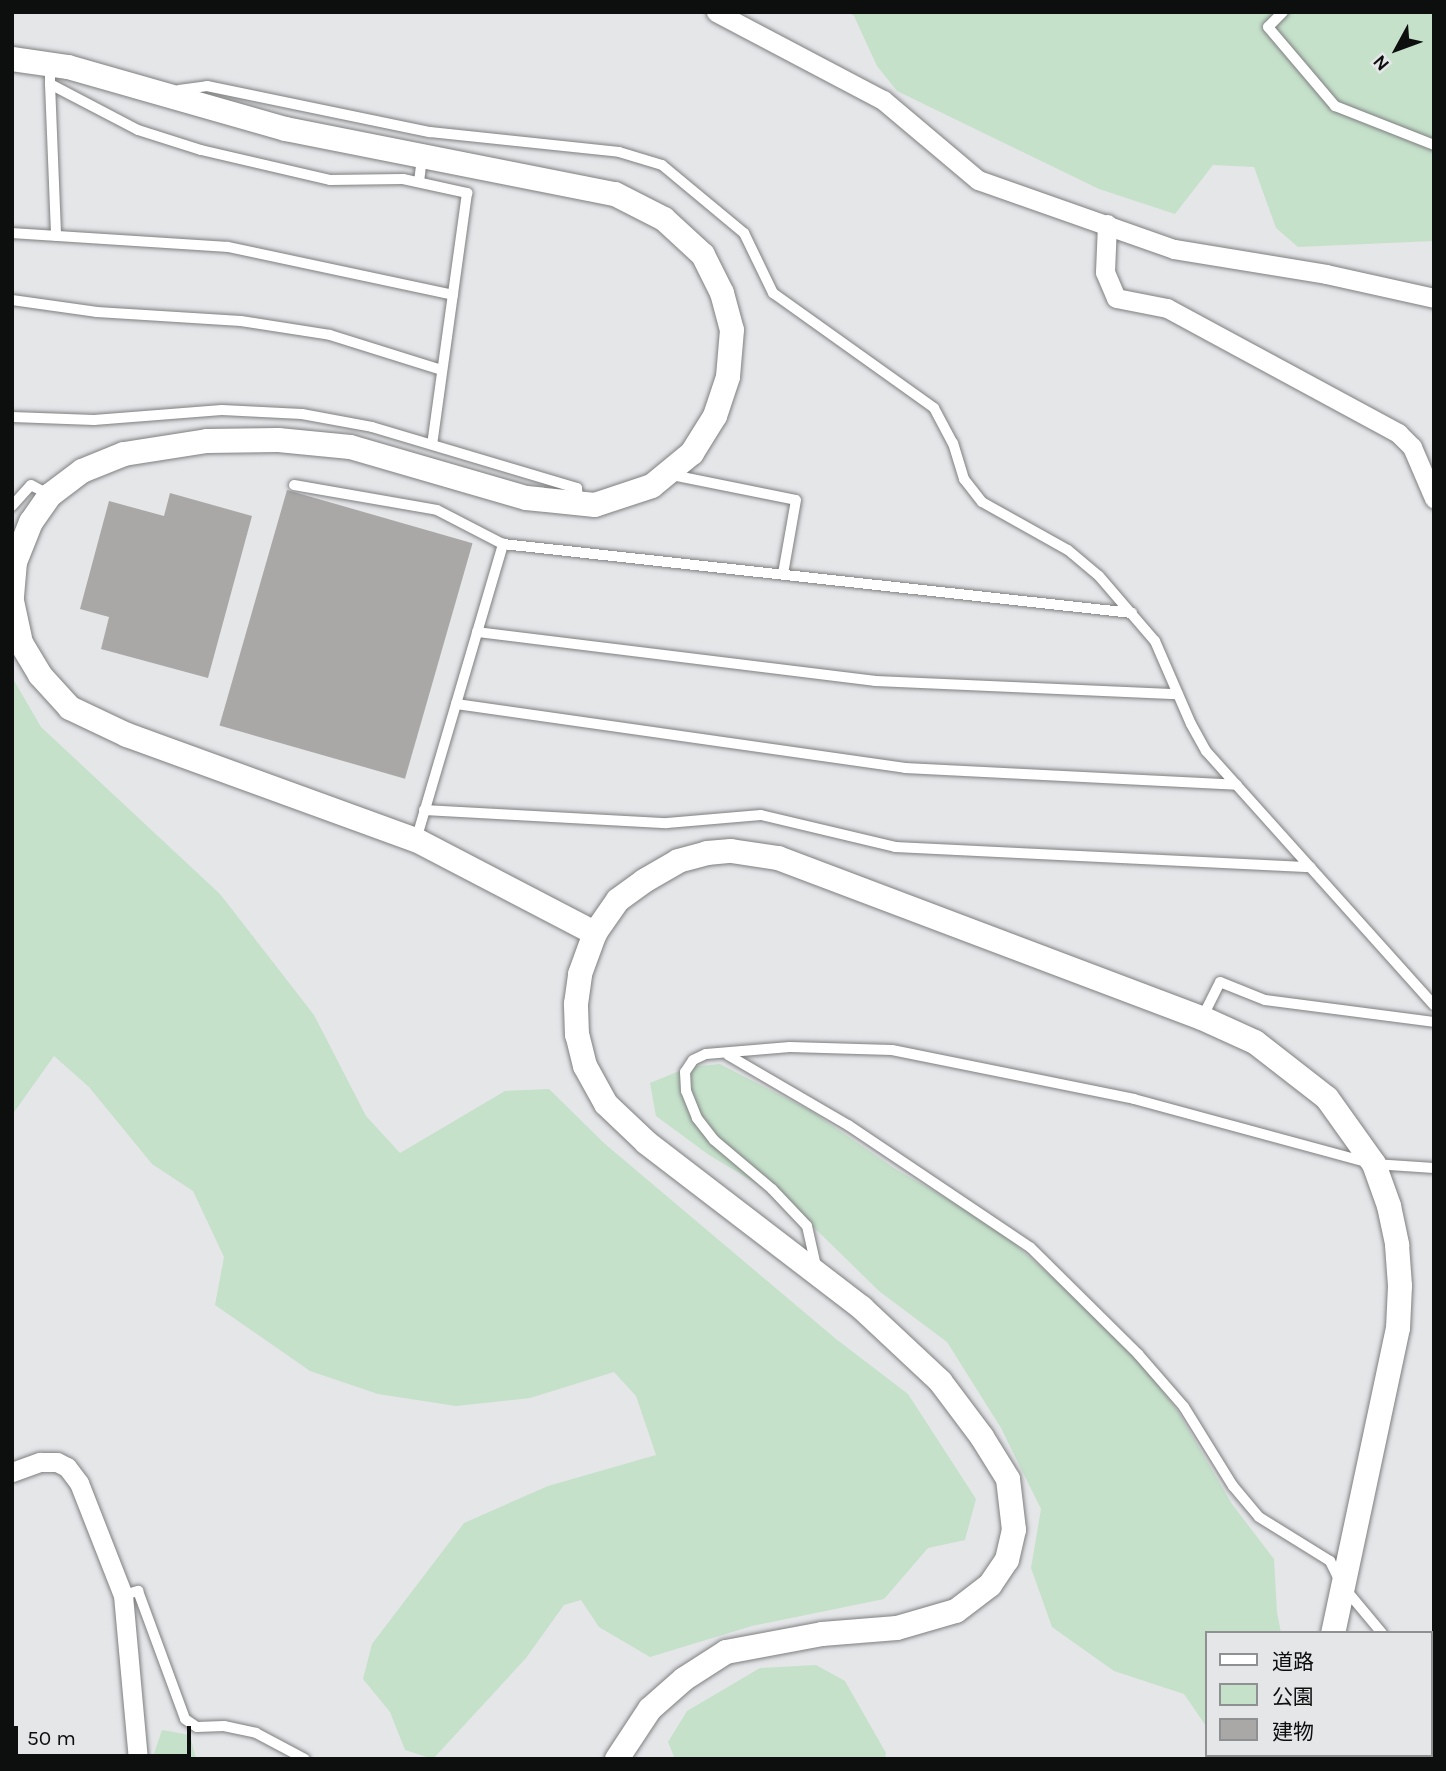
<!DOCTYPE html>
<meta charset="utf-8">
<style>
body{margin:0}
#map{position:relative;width:1446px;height:1771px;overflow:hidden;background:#e5e6e8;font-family:Karla,"Noto Sans JP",sans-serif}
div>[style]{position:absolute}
.green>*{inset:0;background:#c5e1ca}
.building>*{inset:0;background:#aaa8a7;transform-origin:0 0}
.roads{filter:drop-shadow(0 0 2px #7e7f80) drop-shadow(0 0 2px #7e7f80)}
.service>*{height:10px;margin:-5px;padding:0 5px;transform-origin:5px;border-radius:5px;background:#fff}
.minor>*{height:19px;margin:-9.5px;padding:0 9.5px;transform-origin:9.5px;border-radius:9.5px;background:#fff}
.tertiary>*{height:24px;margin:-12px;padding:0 12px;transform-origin:12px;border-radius:12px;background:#fff}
span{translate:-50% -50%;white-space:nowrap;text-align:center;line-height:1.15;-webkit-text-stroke:7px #e5e6e8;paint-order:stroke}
.frame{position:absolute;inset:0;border:14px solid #0d0e0e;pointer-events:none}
.legend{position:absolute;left:1205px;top:1631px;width:228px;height:126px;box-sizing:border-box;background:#e5e6e8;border:2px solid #8f9091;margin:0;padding:9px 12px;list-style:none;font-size:21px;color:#0d0e0e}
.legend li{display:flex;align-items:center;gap:14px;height:35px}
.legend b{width:35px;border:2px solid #8f9091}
.north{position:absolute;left:1362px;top:14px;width:70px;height:70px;-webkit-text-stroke:5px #e5e6e8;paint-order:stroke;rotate:229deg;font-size:19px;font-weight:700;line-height:28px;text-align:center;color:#0d0e0e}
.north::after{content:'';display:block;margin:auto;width:24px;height:32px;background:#0d0e0e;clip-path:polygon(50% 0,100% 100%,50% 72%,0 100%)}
.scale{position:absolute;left:14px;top:1726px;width:177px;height:32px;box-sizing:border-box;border:4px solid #0d0e0e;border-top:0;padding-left:9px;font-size:21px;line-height:24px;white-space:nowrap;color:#0d0e0e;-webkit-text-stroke:5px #e5e6e8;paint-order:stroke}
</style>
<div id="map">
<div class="green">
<div style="clip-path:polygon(848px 12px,1434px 12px,1434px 241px,1298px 247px,1276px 228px,1254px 167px,1213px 165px,1175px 214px,1099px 189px,897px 91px,877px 66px,854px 16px)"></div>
<div style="clip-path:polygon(12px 677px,41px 727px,220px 894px,314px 1015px,366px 1116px,400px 1153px,505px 1091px,549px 1089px,605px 1144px,836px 1339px,908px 1394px,976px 1499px,965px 1540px,928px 1548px,884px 1599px,752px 1626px,650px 1657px,599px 1627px,581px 1600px,564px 1605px,526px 1658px,433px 1759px,405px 1750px,390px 1712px,363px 1679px,372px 1644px,464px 1523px,548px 1486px,656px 1455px,636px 1396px,614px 1372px,530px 1398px,456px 1406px,378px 1394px,310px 1371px,215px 1305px,224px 1257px,193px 1191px,152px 1164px,89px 1087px,54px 1056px,12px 1115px)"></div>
<div style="clip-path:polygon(720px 1064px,811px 1111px,897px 1170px,993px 1225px,1124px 1341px,1177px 1410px,1232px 1504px,1274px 1559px,1277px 1612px,1281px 1633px,1206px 1633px,1206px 1726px,1184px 1694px,1114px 1671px,1052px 1627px,1031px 1568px,1041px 1509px,1001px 1428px,947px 1342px,879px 1291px,790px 1204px,709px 1155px,656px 1116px,650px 1083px,689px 1067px)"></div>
<div style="clip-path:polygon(816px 1665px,845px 1681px,886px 1753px,885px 1759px,675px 1759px,668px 1742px,687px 1711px,760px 1668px)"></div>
<div style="clip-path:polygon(162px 1730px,190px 1735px,196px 1759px,152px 1759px)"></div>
</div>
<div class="building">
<div style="left:287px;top:490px;width:193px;height:245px;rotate:16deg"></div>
<div style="clip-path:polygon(170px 493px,252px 516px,208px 678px,101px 649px,109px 617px,80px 609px,109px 501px,164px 516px)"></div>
</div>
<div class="roads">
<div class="service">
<div style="left:1283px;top:12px;width:21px;rotate:135deg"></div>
<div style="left:1268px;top:27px;width:104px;rotate:49.7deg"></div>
<div style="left:1335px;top:106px;width:106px;rotate:21.5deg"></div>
<div style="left:50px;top:65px;width:19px;rotate:90deg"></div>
<div style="left:50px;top:84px;width:99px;rotate:27.6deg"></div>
<div style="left:138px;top:130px;width:66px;rotate:17.6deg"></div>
<div style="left:201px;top:150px;width:132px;rotate:13.1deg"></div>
<div style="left:330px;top:180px;width:73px;rotate:-0.8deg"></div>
<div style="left:403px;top:179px;width:66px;rotate:12.3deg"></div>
<div style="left:467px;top:193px;width:253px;rotate:97.9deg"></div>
<div style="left:50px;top:84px;width:152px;rotate:87.7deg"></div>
<div style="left:179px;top:90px;width:28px;rotate:-8deg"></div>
<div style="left:207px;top:86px;width:228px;rotate:11.7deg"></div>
<div style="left:430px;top:132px;width:190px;rotate:6deg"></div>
<div style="left:619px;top:152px;width:45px;rotate:16.8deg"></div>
<div style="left:662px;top:165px;width:107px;rotate:39.7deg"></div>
<div style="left:744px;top:233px;width:67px;rotate:64.2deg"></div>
<div style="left:773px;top:293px;width:198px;rotate:35.5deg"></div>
<div style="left:934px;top:408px;width:40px;rotate:62deg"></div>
<div style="left:953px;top:443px;width:38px;rotate:73deg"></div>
<div style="left:964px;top:479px;width:29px;rotate:52deg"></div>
<div style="left:982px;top:502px;width:98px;rotate:29.2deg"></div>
<div style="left:1068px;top:550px;width:40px;rotate:40deg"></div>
<div style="left:1099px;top:576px;width:86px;rotate:49.3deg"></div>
<div style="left:1155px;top:641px;width:90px;rotate:66.6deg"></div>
<div style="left:1191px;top:724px;width:31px;rotate:61deg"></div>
<div style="left:1206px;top:751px;width:341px;rotate:48.1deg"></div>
<div style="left:419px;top:182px;width:25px;rotate:-83deg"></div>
<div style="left:12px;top:233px;width:216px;rotate:3.7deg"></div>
<div style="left:228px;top:247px;width:230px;rotate:12deg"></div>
<div style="left:12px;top:300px;width:86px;rotate:8deg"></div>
<div style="left:97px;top:312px;width:144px;rotate:3.6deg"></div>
<div style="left:241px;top:321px;width:90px;rotate:8.9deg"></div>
<div style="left:330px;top:335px;width:117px;rotate:17.4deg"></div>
<div style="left:12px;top:417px;width:82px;rotate:2.1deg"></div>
<div style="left:94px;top:420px;width:128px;rotate:-4.5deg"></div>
<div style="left:222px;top:410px;width:80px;rotate:2.9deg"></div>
<div style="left:302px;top:414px;width:71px;rotate:10.5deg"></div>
<div style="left:372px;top:427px;width:214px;rotate:16.6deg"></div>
<div style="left:577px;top:488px;width:16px;rotate:86deg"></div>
<div style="left:672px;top:475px;width:126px;rotate:11.4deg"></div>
<div style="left:796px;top:500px;width:75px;rotate:100deg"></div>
<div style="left:294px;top:485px;width:145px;rotate:9.9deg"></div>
<div style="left:437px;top:510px;width:74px;rotate:27.3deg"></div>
<div style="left:503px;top:544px;width:633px;rotate:6.26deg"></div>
<div style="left:12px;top:506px;width:28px;rotate:-48deg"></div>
<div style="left:31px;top:485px;width:21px;rotate:28deg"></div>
<div style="left:477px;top:632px;width:401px;rotate:7deg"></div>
<div style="left:875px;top:681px;width:303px;rotate:2.5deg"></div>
<div style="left:456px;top:704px;width:454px;rotate:8.1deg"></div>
<div style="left:905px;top:768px;width:332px;rotate:2.9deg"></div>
<div style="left:424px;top:810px;width:243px;rotate:3.1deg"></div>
<div style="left:667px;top:823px;width:94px;rotate:-4.9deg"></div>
<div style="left:761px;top:815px;width:138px;rotate:13.4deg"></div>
<div style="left:895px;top:847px;width:416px;rotate:2.8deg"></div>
<div style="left:416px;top:840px;width:309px;rotate:-73.6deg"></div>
<div style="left:1202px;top:1018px;width:40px;rotate:-63.4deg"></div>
<div style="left:1220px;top:982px;width:48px;rotate:21.8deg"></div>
<div style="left:1265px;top:1000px;width:170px;rotate:7.4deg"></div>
<div style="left:728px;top:1055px;width:139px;rotate:30.3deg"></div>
<div style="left:848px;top:1125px;width:220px;rotate:33.9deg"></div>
<div style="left:1031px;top:1248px;width:151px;rotate:44.7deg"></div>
<div style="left:1138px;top:1354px;width:70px;rotate:49deg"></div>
<div style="left:1184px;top:1407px;width:93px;rotate:58.2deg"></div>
<div style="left:1233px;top:1486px;width:40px;rotate:50deg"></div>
<div style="left:1259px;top:1517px;width:84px;rotate:31.8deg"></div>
<div style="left:1330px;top:1561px;width:25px;rotate:64deg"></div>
<div style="left:1341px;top:1584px;width:64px;rotate:50.1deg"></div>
<div style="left:816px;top:1266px;width:41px;rotate:-102.7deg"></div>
<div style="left:807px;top:1226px;width:51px;rotate:-133.4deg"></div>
<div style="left:772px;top:1189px;width:76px;rotate:-139.8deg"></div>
<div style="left:714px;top:1140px;width:28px;rotate:-128deg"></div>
<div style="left:697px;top:1118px;width:29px;rotate:-112deg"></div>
<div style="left:686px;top:1091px;width:19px;rotate:-93deg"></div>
<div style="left:685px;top:1072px;width:14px;rotate:-56deg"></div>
<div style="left:693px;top:1060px;width:14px;rotate:-25deg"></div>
<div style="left:706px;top:1054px;width:84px;rotate:-4.8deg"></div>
<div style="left:790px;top:1047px;width:102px;rotate:1.7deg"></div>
<div style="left:892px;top:1050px;width:247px;rotate:11.4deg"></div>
<div style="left:1134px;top:1099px;width:249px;rotate:15.2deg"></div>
<div style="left:1374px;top:1164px;width:60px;rotate:3.8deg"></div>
<div style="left:123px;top:1595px;width:16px;rotate:-15deg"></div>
<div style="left:138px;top:1591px;width:136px;rotate:69.8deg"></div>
<div style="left:185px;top:1719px;width:14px;rotate:34deg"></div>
<div style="left:197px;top:1727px;width:27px;rotate:-2deg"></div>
<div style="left:224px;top:1726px;width:33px;rotate:12deg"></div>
<div style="left:256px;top:1733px;width:55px;rotate:28deg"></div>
<div style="left:1430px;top:1699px;width:6px;rotate:51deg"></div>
</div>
<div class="minor">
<div style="left:716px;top:12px;width:189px;rotate:27.8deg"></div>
<div style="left:883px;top:100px;width:124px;rotate:40.1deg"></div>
<div style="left:978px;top:180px;width:208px;rotate:19.4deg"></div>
<div style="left:1174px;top:249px;width:154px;rotate:9.3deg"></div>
<div style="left:1326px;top:274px;width:111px;rotate:12.5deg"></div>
<div style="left:1107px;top:224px;width:48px;rotate:92.4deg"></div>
<div style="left:1105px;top:272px;width:28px;rotate:67deg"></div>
<div style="left:1116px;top:298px;width:52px;rotate:11.1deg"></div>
<div style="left:1167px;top:308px;width:263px;rotate:28.4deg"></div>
<div style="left:1398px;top:433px;width:20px;rotate:45deg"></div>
<div style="left:1412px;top:447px;width:56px;rotate:66.7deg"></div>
<div style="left:12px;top:1472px;width:30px;rotate:-20deg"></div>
<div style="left:40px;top:1462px;width:17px"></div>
<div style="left:57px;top:1462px;width:11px;rotate:27deg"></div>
<div style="left:67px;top:1467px;width:20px;rotate:53deg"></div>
<div style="left:79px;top:1483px;width:120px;rotate:68.6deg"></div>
<div style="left:123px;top:1595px;width:165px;rotate:84.8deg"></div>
</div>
<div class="tertiary">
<div style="left:12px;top:59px;width:57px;rotate:8.1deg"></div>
<div style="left:68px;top:67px;width:227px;rotate:15.9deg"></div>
<div style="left:286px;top:129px;width:335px;rotate:11.2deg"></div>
<div style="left:615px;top:194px;width:55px;rotate:27deg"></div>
<div style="left:664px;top:219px;width:53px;rotate:42.7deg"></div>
<div style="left:703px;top:255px;width:42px;rotate:63.4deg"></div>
<div style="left:722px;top:293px;width:38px;rotate:75deg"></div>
<div style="left:732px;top:330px;width:47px;rotate:94.9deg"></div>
<div style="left:728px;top:377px;width:41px;rotate:108.4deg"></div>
<div style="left:715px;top:416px;width:44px;rotate:121.9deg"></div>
<div style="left:692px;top:453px;width:52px;rotate:140.5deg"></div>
<div style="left:652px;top:486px;width:60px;rotate:161.6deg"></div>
<div style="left:595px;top:505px;width:69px;rotate:-174.2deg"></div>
<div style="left:526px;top:498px;width:183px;rotate:-163.8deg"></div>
<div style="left:350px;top:447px;width:72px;rotate:-174.4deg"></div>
<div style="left:278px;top:440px;width:71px;rotate:179.2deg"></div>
<div style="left:207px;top:441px;width:84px;rotate:171.1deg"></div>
<div style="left:124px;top:454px;width:45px;rotate:158deg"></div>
<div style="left:82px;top:471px;width:40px;rotate:143deg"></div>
<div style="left:50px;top:495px;width:33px;rotate:125deg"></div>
<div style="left:31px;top:522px;width:43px;rotate:111.8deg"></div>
<div style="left:15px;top:562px;width:38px;rotate:95deg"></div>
<div style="left:12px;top:601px;width:43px;rotate:77.9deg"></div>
<div style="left:21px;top:643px;width:37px;rotate:59deg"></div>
<div style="left:40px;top:675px;width:45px;rotate:47.7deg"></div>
<div style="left:70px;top:708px;width:63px;rotate:25.3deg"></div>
<div style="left:127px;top:735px;width:307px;rotate:20deg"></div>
<div style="left:416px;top:840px;width:202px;rotate:27.5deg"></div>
<div style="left:1341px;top:1755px;width:4px;rotate:76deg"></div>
<div style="left:617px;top:1759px;width:60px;rotate:-56.6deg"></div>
<div style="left:650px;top:1709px;width:45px;rotate:-41.4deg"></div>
<div style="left:684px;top:1679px;width:50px;rotate:-32.7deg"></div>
<div style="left:726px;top:1652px;width:98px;rotate:-10.6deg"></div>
<div style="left:822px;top:1634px;width:75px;rotate:-4.6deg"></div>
<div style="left:897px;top:1628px;width:61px;rotate:-16.1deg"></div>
<div style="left:956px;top:1611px;width:43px;rotate:-37.4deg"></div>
<div style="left:990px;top:1585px;width:30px;rotate:-56deg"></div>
<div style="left:1007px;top:1560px;width:31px;rotate:-77deg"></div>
<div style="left:1014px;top:1530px;width:51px;rotate:-96.7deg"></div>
<div style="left:1008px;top:1479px;width:49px;rotate:-121.8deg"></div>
<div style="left:982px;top:1437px;width:70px;rotate:-126.9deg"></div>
<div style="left:940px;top:1381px;width:107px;rotate:-136.9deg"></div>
<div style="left:862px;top:1308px;width:272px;rotate:-142.5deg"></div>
<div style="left:646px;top:1142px;width:55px;rotate:-136.5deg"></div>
<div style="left:606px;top:1104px;width:43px;rotate:-118.9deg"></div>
<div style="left:585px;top:1066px;width:32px;rotate:-104deg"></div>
<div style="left:577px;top:1035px;width:31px;rotate:-92deg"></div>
<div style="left:576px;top:1004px;width:30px;rotate:-82deg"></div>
<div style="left:580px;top:974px;width:44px;rotate:-69.9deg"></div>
<div style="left:595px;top:933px;width:40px;rotate:-55.1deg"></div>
<div style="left:618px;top:900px;width:32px;rotate:-36deg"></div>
<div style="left:644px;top:881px;width:39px;rotate:-30deg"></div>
<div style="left:678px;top:861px;width:30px;rotate:-15deg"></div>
<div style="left:707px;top:853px;width:24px;rotate:-5deg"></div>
<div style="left:731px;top:851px;width:48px;rotate:8.5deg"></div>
<div style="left:778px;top:858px;width:453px;rotate:20.7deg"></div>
<div style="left:1202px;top:1018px;width:58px;rotate:24.4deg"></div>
<div style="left:1255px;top:1042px;width:91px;rotate:37.9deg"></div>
<div style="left:1327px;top:1098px;width:81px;rotate:54.5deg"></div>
<div style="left:1374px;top:1164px;width:45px;rotate:70.3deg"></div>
<div style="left:1389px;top:1206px;width:40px;rotate:78deg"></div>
<div style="left:1397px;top:1245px;width:41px;rotate:85.8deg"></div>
<div style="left:1400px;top:1286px;width:42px;rotate:92.7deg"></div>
<div style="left:1398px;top:1328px;width:312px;rotate:102deg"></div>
</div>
</div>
<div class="frame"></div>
<ul class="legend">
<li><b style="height:9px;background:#fff"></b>道路</li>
<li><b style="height:19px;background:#c5e1ca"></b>公園</li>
<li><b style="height:19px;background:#aaa8a7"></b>建物</li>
</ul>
<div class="north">N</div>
<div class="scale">50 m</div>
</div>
